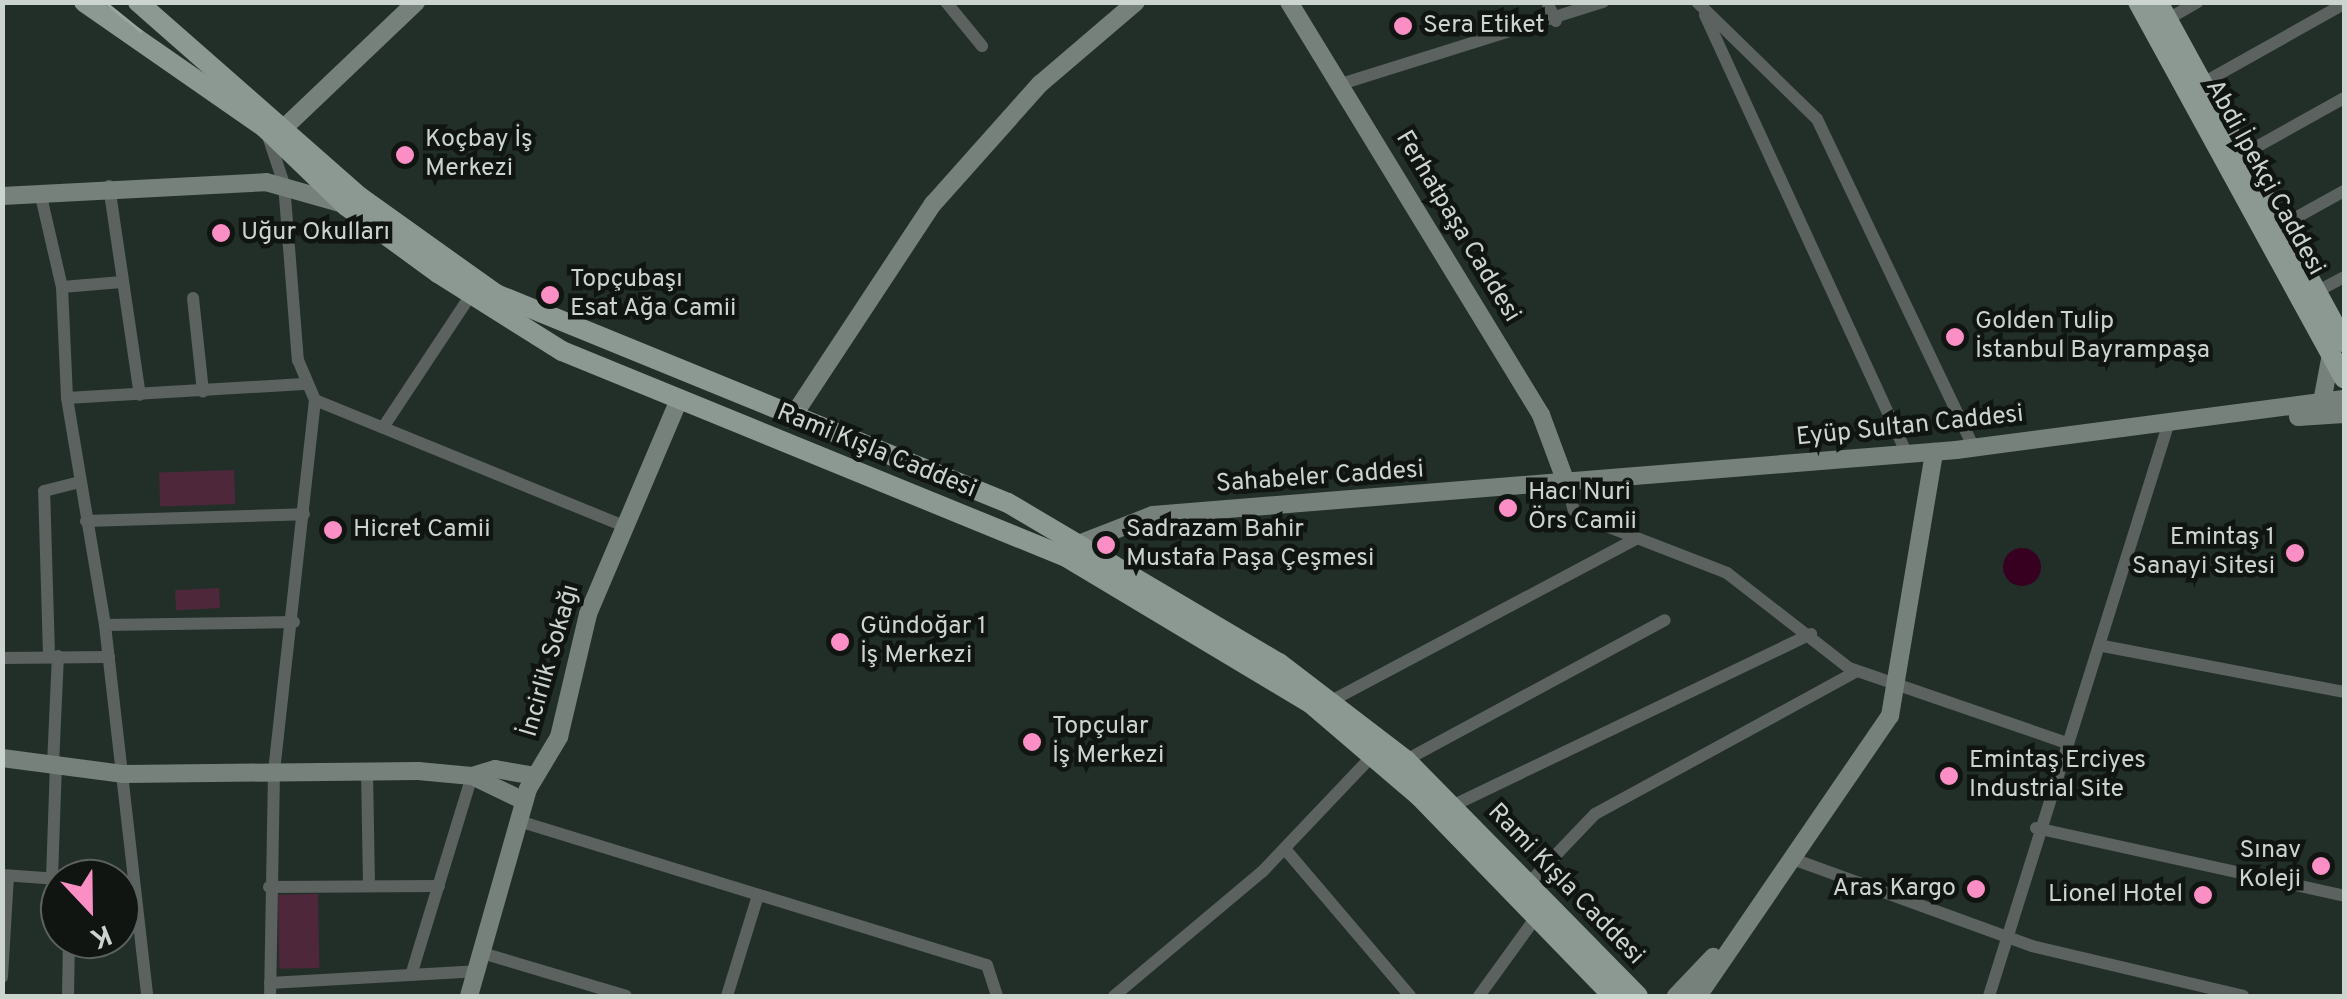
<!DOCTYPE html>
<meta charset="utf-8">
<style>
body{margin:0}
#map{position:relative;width:2347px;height:999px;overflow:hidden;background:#222f28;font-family:Overpass,sans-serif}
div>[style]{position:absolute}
.green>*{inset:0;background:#4e273b;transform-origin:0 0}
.water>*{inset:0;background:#370021}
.round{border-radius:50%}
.street>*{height:12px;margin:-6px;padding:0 6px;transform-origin:6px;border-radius:6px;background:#5c625f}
.secondary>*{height:18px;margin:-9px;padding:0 9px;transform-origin:9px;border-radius:9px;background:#77817c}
.primary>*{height:20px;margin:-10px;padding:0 10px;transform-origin:10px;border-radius:10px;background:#8c9992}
.tram>*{height:2.5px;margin:-1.25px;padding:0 1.25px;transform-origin:1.25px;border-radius:1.25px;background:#9ca6a0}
.dots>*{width:28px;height:28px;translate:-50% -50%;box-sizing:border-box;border:5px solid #101512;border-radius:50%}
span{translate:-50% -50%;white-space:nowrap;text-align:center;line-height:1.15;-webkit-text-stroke:9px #101512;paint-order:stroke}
.poi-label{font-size:25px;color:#ccd4cf}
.left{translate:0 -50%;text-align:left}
.right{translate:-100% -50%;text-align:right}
.street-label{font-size:25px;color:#ccd4cf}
.frame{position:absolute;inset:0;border:5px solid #ccd4cf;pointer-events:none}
.north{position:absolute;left:40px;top:859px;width:100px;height:100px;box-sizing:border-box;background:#101512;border:2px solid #5b615e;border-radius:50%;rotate:158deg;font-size:28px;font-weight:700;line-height:40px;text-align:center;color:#ccd4cf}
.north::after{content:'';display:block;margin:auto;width:35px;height:45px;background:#fb8fc5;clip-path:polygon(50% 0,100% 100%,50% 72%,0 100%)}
</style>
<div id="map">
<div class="green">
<div style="left:234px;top:470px;width:34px;height:75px;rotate:88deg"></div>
<div style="left:219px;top:588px;width:20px;height:44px;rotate:87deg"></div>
<div style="left:318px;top:894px;width:74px;height:40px;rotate:89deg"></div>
</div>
<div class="water">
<div class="round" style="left:2003px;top:548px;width:38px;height:38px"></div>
</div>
<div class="street">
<div style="left:946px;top:2px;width:57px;rotate:50.7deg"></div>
<div style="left:1547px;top:2px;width:21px;rotate:65deg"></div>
<div style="left:1697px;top:2px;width:168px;rotate:44.3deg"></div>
<div style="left:1817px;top:119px;width:365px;rotate:64.5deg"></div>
<div style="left:1705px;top:15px;width:484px;rotate:65.3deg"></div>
<div style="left:2168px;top:19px;width:34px;rotate:-30deg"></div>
<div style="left:2203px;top:83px;width:162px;rotate:-29.3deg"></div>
<div style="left:1341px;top:84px;width:275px;rotate:-17.4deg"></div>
<div style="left:269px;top:139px;width:47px;rotate:71.6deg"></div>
<div style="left:284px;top:184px;width:177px;rotate:85.5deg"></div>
<div style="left:298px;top:360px;width:43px;rotate:67deg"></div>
<div style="left:315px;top:400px;width:374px;rotate:96.3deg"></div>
<div style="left:274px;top:772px;width:224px;rotate:91deg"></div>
<div style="left:2242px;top:155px;width:117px;rotate:-29.2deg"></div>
<div style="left:109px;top:186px;width:211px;rotate:81.6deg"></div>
<div style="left:40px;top:192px;width:98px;rotate:77deg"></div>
<div style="left:62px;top:287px;width:111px;rotate:87.4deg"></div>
<div style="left:67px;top:398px;width:230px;rotate:80.5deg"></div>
<div style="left:105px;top:625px;width:373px;rotate:83.5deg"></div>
<div style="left:2281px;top:226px;width:72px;rotate:-29.1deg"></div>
<div style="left:62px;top:287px;width:60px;rotate:-4.8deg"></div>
<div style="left:2316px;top:292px;width:32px;rotate:-28deg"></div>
<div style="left:193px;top:298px;width:94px;rotate:83.9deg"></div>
<div style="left:67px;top:398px;width:237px;rotate:-3.4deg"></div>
<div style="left:315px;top:400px;width:331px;rotate:22.2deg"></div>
<div style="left:386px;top:423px;width:152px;rotate:-56.5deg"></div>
<div style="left:1567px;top:485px;width:30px;rotate:75deg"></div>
<div style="left:1575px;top:514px;width:163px;rotate:21.2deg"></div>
<div style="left:1727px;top:573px;width:155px;rotate:37.9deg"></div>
<div style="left:1849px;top:668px;width:231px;rotate:19deg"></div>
<div style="left:86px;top:521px;width:218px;rotate:-1.8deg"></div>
<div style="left:105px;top:625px;width:189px;rotate:-0.9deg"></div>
<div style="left:2103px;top:646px;width:245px;rotate:10.8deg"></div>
<div style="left:49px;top:655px;width:164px;rotate:-91.7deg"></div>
<div style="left:44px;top:491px;width:36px;rotate:-14deg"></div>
<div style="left:2px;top:658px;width:107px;rotate:-0.5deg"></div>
<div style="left:1333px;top:700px;width:341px;rotate:-28deg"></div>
<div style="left:1406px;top:760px;width:294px;rotate:-28.4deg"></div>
<div style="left:53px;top:765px;width:109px;rotate:-87.4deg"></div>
<div style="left:367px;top:771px;width:111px;rotate:89deg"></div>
<div style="left:1454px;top:805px;width:396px;rotate:-25.6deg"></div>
<div style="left:522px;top:822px;width:486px;rotate:17.1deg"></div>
<div style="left:987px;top:965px;width:33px;rotate:72deg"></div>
<div style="left:2036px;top:828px;width:315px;rotate:12.4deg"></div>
<div style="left:1285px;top:849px;width:193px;rotate:49.6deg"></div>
<div style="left:1793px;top:859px;width:254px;rotate:20deg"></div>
<div style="left:2032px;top:946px;width:217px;rotate:13.3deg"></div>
<div style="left:3px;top:875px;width:55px;rotate:4.2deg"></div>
<div style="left:52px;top:878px;width:113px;rotate:-88deg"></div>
<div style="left:1529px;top:883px;width:95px;rotate:-46.3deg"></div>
<div style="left:1595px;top:814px;width:298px;rotate:-28.6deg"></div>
<div style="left:269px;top:887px;width:170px;rotate:-0.3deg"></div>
<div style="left:482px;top:953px;width:150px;rotate:16.6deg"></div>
<div style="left:412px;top:972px;width:205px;rotate:-73deg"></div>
<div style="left:2px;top:977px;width:101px;rotate:-86.6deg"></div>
<div style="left:270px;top:983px;width:206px;rotate:-3.3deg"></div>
<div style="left:68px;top:996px;width:57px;rotate:-89deg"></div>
<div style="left:727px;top:996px;width:106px;rotate:-72.9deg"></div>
<div style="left:1114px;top:996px;width:193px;rotate:-40deg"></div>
<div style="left:1262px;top:872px;width:163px;rotate:-46.5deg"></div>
<div style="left:1479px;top:996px;width:99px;rotate:-54.1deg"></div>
<div style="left:1989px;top:996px;width:598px;rotate:-72.59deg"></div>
</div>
<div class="secondary">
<div style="left:1289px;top:2px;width:484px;rotate:58.6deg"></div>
<div style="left:1541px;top:415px;width:75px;rotate:69.6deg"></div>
<div style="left:286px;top:126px;width:180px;rotate:-43.6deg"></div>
<div style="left:2px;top:196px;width:264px;rotate:-3deg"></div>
<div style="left:266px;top:182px;width:80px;rotate:15.9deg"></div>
<div style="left:2322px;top:402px;width:49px;rotate:-79.4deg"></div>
<div style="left:2298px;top:417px;width:46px;rotate:-3.7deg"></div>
<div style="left:791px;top:419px;width:258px;rotate:-56.6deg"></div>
<div style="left:933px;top:204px;width:161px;rotate:-48.3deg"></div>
<div style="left:1040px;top:84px;width:126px;rotate:-40.5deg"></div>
<div style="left:1084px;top:542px;width:74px;rotate:-21.4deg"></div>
<div style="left:1153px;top:515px;width:806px;rotate:-4.63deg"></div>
<div style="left:1956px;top:450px;width:391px;rotate:-7.5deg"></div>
<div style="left:2px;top:758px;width:123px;rotate:7.5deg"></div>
<div style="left:124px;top:774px;width:294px;rotate:-0.6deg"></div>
<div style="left:418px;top:771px;width:54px;rotate:5.3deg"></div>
<div style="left:472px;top:776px;width:58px;rotate:25.7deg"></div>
<div style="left:472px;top:776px;width:24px;rotate:-17deg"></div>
<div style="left:495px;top:769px;width:40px;rotate:10deg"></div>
<div style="left:469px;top:996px;width:215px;rotate:-74.1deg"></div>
<div style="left:528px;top:789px;width:61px;rotate:-59.2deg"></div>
<div style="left:559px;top:737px;width:126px;rotate:-76.7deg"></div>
<div style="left:588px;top:614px;width:233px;rotate:-67deg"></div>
<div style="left:1676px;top:996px;width:54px;rotate:-46.5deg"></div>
<div style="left:1698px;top:996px;width:340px;rotate:-55.6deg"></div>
<div style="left:1890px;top:716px;width:268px;rotate:-80.5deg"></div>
</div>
<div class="primary">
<div style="left:84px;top:2px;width:219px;rotate:34.8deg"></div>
<div style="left:264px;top:127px;width:114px;rotate:43.9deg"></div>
<div style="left:346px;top:206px;width:114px;rotate:36.1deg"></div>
<div style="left:438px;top:273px;width:146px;rotate:32.2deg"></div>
<div style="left:562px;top:351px;width:544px;rotate:22.23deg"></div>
<div style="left:1066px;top:557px;width:284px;rotate:30.9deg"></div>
<div style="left:1310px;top:703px;width:145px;rotate:40.5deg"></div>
<div style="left:1420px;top:797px;width:277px;rotate:45.9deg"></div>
<div style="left:138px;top:2px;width:295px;rotate:41.3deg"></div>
<div style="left:360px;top:197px;width:167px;rotate:35.5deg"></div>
<div style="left:496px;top:294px;width:553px;rotate:22.21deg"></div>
<div style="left:1008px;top:503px;width:315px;rotate:30.6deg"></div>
<div style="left:1279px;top:663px;width:160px;rotate:37.4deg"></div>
<div style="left:1406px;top:760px;width:331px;rotate:45.5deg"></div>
<div style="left:2138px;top:2px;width:429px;rotate:61.3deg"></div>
<div style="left:2158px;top:2px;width:388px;rotate:61.3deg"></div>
</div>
<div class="tram">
<div style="left:105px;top:2px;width:46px;rotate:38.9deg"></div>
</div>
<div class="dots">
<div style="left:1403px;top:26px;background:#fb8fc5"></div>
<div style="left:405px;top:155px;background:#fb8fc5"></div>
<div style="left:221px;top:233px;background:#fb8fc5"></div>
<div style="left:550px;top:295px;background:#fb8fc5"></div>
<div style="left:1955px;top:337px;background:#fb8fc5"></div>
<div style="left:1508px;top:508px;background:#fb8fc5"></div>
<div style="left:333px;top:530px;background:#fb8fc5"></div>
<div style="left:1106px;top:545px;background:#fb8fc5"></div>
<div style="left:2295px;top:553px;background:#fb8fc5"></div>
<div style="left:840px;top:642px;background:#fb8fc5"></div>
<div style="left:1032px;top:742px;background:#fb8fc5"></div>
<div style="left:1949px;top:776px;background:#fb8fc5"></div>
<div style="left:2321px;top:866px;background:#fb8fc5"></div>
<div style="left:1976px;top:889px;background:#fb8fc5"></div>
<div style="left:2203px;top:895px;background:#fb8fc5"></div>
</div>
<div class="poi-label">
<span class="left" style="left:1423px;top:26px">Sera Etiket</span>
<span class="left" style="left:425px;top:155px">Koçbay İş<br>Merkezi</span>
<span class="left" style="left:241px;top:233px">Uğur Okulları</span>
<span class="left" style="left:570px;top:295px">Topçubaşı<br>Esat Ağa Camii</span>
<span class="left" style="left:1975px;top:337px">Golden Tulip<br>İstanbul Bayrampaşa</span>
<span class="left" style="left:1528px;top:508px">Hacı Nuri<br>Örs Camii</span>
<span class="left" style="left:353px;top:530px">Hicret Camii</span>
<span class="left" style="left:1126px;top:545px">Sadrazam Bahir<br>Mustafa Paşa Çeşmesi</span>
<span class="right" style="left:2275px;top:553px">Emintaş 1<br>Sanayi Sitesi</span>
<span class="left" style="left:860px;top:642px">Gündoğar 1<br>İş Merkezi</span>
<span class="left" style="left:1052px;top:742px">Topçular<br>İş Merkezi</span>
<span class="left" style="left:1969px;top:776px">Emintaş Erciyes<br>Industrial Site</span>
<span class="right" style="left:2301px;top:866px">Sınav<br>Koleji</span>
<span class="right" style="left:1956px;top:889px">Aras Kargo</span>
<span class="right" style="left:2183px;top:895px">Lionel Hotel</span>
</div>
<div class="street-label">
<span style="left:2264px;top:178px;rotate:61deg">Abdi İpekçi Caddesi</span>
<span style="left:1457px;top:227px;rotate:59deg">Ferhatpaşa Caddesi</span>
<span style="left:1910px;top:427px;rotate:-6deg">Eyüp Sultan Caddesi</span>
<span style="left:876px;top:452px;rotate:22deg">Rami Kışla Caddesi</span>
<span style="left:1320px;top:478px;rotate:-4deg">Sahabeler Caddesi</span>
<span style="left:551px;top:661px;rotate:-74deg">İncirlik Sokağı</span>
<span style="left:1565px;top:885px;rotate:46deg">Rami Kışla Caddesi</span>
</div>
<div class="frame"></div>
<div class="north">K</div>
</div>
